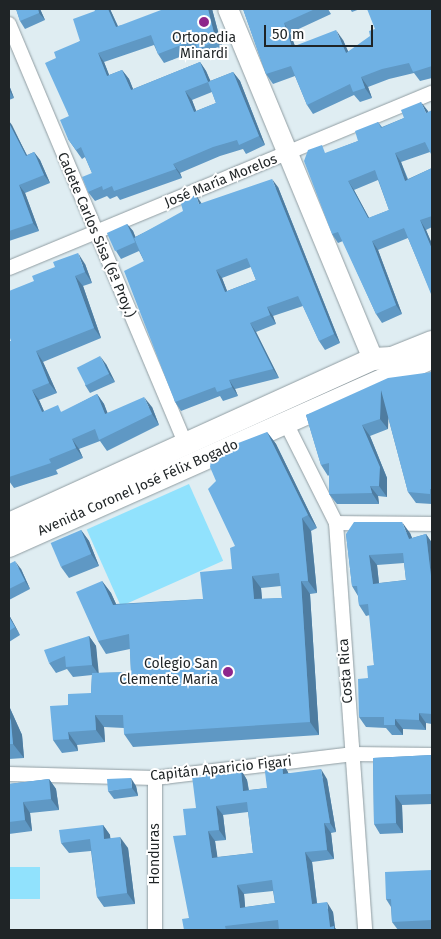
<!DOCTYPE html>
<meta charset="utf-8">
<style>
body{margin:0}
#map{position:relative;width:441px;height:939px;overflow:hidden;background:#dfedf2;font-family:"Fira Sans",sans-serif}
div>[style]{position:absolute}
.green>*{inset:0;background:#91e2fd;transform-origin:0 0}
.roads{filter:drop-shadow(0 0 1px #909da2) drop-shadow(0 0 1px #909da2)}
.minor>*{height:14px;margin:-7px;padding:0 7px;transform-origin:7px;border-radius:7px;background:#fff}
.secondary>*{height:20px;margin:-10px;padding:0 10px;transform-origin:10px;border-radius:10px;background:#fff}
.primary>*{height:22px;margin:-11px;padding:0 11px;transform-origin:11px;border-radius:11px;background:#fff}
.wall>*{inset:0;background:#5f98c4}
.shaded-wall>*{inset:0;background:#4e7ca0}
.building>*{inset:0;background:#6fb1e4;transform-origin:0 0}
.dots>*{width:14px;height:14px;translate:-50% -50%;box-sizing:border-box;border:2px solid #fff;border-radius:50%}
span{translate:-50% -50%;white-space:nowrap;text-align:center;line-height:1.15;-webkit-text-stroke:4px #fff;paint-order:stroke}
.poi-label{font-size:14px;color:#1f2426}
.right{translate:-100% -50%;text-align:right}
.street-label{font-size:14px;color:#1f2426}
.frame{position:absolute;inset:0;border:10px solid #1f2426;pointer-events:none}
.scale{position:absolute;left:264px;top:25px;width:109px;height:22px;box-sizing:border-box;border:2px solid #1f2426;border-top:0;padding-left:6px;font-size:15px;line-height:18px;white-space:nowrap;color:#1f2426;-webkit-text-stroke:4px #fff;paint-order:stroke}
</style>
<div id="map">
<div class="green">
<div style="left:189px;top:484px;width:84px;height:112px;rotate:66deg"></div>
<div style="left:9px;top:867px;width:31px;height:32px"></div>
</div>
<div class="roads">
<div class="minor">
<div style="left:9px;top:24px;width:457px;rotate:67.2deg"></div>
<div style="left:9px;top:268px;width:458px;rotate:-22.5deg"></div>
<div style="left:286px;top:423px;width:112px;rotate:63.4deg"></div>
<div style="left:336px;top:523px;width:408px;rotate:85.9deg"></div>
<div style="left:336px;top:523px;width:96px;rotate:0.6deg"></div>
<div style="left:9px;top:774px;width:146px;rotate:1.6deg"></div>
<div style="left:155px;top:778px;width:198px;rotate:-6.9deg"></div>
<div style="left:352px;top:754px;width:80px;rotate:0.7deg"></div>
<div style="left:155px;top:930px;width:152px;rotate:-90deg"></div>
</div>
<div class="secondary">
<div style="left:228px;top:9px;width:379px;rotate:67.5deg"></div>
</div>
<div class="primary">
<div style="left:9px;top:524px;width:400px;rotate:-24.4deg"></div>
<div style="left:373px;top:359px;width:19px;rotate:-3deg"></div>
<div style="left:392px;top:358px;width:43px;rotate:-21.8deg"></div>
<div style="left:9px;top:546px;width:463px;rotate:-24deg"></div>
</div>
</div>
<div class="wall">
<div style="clip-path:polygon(16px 9px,40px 9px,45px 20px,25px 29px,20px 21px)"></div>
<div style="clip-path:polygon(evenodd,110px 9px,118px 26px,212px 9px,223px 50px,204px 58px,198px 50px,164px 63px,158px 54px,154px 45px,104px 62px,109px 75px,122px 70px,129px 79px,133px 89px,200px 62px,206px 71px,210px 81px,233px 72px,240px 81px,265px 145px,246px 154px,243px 149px,220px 156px,180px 173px,182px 178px,120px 200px,117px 196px,110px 199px,107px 196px,95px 201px,88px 192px,92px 173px,85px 157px,82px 159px,68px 139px,69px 116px,56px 58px,80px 41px,95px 11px,110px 9px,212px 92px,216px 103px,196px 111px,192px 100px,212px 92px)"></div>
<div style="clip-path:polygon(243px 9px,328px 9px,331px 14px,290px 33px,295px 46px,343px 40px,348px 52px,432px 9px,432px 78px,420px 81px,414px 73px,389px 79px,368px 87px,372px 98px,360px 102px,354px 95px,313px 114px,307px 105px,295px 76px,273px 84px,266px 74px)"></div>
<div style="clip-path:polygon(350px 9px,360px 9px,352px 12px)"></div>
<div style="clip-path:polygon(9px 85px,14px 98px,9px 100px)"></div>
<div style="clip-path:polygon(evenodd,421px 102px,430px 152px,401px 162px,408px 179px,432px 168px,432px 227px,426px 230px,432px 244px,432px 295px,408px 238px,378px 250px,402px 314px,382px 323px,376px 314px,343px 241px,338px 243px,332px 234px,327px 153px,358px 141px,378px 122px,382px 127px,404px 118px,421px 102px,378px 180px,389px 210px,369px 218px,354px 190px,378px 180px)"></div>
<div style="clip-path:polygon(9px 121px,27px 155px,34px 152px,40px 160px,50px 183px,25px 193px,39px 231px,9px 241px)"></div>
<div style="clip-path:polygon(evenodd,278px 187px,340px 343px,325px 350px,319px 341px,303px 306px,273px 316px,276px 324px,256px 332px,279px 378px,235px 389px,238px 396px,223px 401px,220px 396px,181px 411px,175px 402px,144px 261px,139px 251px,121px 259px,116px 251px,127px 224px,133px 231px,135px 237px,202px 204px,278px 187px,251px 267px,256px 280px,227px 291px,222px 278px,251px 267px)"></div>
<div style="clip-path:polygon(85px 264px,92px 283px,83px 286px,101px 338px,43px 362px,57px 393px,39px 400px,44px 411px,63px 412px,97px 394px,104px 404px,107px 413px,152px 407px,159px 425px,107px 451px,100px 441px,79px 449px,83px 458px,56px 470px,58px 474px,14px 488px,9px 481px,9px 342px,11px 341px)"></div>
<div style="clip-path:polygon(106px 364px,115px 382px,90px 393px,85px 385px)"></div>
<div style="clip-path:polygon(432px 372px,432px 504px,416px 503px,408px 492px,388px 417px,388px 429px,370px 436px,387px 478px,387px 497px,378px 496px,379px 504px,337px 504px,329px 494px,329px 475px,328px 476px,321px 465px,306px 415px)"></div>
<div style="clip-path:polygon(evenodd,267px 432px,276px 444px,317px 528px,311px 531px,317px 593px,310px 594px,319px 735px,133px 747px,124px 734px,124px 728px,104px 727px,105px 742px,77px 745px,78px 751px,62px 753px,53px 740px,68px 705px,91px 693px,92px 675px,73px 677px,67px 669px,56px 673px,49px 663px,89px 636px,96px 646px,98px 673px,131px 672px,130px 649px,106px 654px,98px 641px,102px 581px,111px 593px,116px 604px,203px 599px,232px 569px,235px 546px,267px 432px,281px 586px,282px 598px,262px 599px,261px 588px,281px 586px)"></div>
<div style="clip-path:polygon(81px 530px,89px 541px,99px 566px,69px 578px,61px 567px)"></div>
<div style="clip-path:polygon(evenodd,410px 533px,412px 538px,426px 534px,432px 543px,432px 724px,426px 723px,426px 730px,403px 729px,403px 735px,392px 735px,386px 728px,366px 727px,359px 717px,368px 678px,374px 665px,370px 615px,366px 616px,359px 605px,358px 596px,352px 586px,346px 534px,410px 533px,404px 563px,406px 580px,379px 583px,377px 565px,404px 563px)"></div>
<div style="clip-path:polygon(9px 564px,21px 569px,30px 589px,9px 600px)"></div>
<div style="clip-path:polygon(9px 615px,20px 635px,9px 642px)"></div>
<div style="clip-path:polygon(9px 706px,22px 735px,24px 758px,9px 759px)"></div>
<div style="clip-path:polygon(432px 755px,432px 804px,402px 805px,403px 833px,380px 834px,374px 824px,373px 758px)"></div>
<div style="clip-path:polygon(evenodd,282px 762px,288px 773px,327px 779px,336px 832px,331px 833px,334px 859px,312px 862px,317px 903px,333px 912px,335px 928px,337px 930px,184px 930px,189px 918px,186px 835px,196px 808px,241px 770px,247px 780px,249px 790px,267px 788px,282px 762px,248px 812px,253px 853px,217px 857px,215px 841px,226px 840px,223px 815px,248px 812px,282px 762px,273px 891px,275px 903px,245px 907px,244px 894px,273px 891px)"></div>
<div style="clip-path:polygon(49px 779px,56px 789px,59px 810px,30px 813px,32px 831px,9px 834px,9px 784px)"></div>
<div style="clip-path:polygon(136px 786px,138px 796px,114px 799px,108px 791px)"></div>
<div style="clip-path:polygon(103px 825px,110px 835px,110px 838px,128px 848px,135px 904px,104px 907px,97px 897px,91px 851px,69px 853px,61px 843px)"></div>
<div style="clip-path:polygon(432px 870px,432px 930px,398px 930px,392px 922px,391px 907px,386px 899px)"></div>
</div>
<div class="shaded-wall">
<div style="clip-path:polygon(38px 9px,40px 9px,45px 20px,39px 13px)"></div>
<div style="clip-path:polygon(108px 9px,110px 9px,122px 36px,116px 27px)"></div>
<div style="clip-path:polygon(208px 9px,212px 9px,223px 50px,216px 41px)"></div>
<div style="clip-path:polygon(284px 23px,290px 33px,299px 57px,292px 47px)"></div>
<div style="clip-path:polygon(336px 30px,343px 40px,353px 62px,346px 53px)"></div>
<div style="clip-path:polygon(98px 53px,104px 62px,113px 85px,107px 76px)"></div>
<div style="clip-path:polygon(200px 62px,206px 71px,215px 91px,208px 82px)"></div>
<div style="clip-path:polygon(122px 70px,129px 79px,137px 99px,131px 90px)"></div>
<div style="clip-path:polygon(233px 72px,240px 81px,265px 145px,259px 136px)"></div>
<div style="clip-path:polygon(361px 77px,368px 87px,372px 98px,365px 88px)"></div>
<div style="clip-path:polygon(9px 85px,14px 98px,9px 90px)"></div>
<div style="clip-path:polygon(185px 91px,192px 100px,200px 121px,194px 112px)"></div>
<div style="clip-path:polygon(421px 102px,428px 111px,432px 122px,426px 113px)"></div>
<div style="clip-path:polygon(9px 121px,12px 125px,31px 164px,26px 156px,9px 123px)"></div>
<div style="clip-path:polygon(34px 152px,40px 160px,50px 183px,44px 175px)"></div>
<div style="clip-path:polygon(395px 153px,401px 162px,411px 190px,405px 181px)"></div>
<div style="clip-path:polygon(173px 164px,180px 173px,182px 178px,176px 169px)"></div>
<div style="clip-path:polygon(272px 179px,278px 187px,340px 343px,334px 334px)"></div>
<div style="clip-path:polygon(348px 181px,354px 190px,374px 227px,368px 218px)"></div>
<div style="clip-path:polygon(19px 185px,25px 193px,39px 231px,33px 223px)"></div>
<div style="clip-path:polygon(196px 195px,202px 204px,199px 204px)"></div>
<div style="clip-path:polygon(420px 220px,426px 230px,432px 244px,432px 250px)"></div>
<div style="clip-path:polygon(127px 224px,133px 231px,141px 250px,136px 242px)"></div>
<div style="clip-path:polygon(372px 241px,378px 250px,402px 314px,396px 305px)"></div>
<div style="clip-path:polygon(78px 253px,85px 264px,92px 283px,85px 272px)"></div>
<div style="clip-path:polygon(216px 270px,222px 278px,231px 301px,225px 292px)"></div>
<div style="clip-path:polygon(75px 276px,83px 286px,101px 338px,94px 328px)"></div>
<div style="clip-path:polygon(267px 307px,273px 316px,276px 324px,270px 315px)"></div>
<div style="clip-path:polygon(250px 323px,256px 332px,279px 378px,273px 369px)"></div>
<div style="clip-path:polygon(36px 351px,43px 362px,57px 393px,49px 383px)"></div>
<div style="clip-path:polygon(100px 356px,106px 364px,115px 382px,109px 374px)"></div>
<div style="clip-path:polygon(229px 380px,235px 389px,238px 396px,232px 387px)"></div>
<div style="clip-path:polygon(32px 390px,39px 400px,49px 423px,42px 412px)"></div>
<div style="clip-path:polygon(381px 390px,389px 401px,388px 429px,380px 419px)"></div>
<div style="clip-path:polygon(97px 394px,104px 404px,112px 424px,105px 414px)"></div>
<div style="clip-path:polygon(144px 397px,152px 407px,159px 425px,152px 414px)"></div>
<div style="clip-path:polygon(362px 425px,370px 436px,387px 478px,387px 497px,379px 486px)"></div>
<div style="clip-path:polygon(267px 432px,276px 444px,317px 528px,308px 515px)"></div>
<div style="clip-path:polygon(72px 439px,79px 449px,83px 458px,76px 448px)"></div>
<div style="clip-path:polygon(370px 486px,378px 496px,379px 504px,372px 493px)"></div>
<div style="clip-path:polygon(302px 518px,311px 531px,317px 593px,308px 581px)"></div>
<div style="clip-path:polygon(402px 522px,410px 533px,417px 550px,409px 539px)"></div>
<div style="clip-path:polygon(81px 530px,89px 541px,99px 566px,91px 554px)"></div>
<div style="clip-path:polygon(426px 534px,432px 543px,432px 578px,431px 576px)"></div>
<div style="clip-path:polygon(369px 555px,377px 565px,380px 594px,373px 584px)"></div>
<div style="clip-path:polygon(15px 561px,21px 569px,30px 589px,25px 581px)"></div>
<div style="clip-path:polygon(252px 576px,261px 588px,263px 612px,254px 599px)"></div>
<div style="clip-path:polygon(102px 581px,111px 593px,122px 617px,113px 605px)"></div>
<div style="clip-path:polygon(301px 581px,310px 594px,319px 735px,310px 722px)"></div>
<div style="clip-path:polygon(9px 615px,20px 635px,15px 627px,9px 617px)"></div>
<div style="clip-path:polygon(89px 636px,96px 646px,99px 675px,92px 665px)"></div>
<div style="clip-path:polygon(9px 706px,22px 735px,24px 758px,13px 744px,9px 715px)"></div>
<div style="clip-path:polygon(419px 713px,426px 723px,426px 730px,419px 720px)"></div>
<div style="clip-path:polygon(95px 715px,104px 727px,105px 742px,96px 730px)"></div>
<div style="clip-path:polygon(395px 719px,403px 729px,403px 735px,395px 725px)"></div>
<div style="clip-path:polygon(68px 732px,77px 745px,78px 751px,69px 739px)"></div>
<div style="clip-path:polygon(282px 762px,288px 772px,290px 783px,283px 774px)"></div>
<div style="clip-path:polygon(321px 769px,327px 779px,336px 832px,330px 823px)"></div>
<div style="clip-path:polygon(241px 770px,247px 780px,250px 800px,243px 791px)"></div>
<div style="clip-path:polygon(131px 778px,136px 786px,138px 796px,132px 788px)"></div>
<div style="clip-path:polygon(49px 779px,56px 789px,59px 810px,51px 799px)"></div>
<div style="clip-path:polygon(395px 795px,402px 805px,403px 833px,396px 823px)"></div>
<div style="clip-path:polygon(23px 802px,30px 813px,32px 831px,25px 820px)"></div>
<div style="clip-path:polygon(216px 806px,223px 815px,226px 840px,219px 830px)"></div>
<div style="clip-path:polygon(324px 823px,331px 833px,334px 859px,327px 850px)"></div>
<div style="clip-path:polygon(103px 825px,110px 835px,112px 850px,104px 839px)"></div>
<div style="clip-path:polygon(208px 831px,215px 841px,219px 867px,212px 858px)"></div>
<div style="clip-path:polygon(120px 837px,128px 848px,135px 904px,127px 893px)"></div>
<div style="clip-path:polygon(305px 852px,312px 862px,318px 913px,312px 904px)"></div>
<div style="clip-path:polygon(237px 885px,244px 894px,246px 917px,240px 908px)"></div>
<div style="clip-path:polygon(327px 902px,333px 912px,335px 928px,337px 930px,332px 930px,330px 927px)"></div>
</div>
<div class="building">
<div style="clip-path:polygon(16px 9px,38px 9px,39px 13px,20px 21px)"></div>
<div style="clip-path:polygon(evenodd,94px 9px,108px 9px,116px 27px,161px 10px,161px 9px,208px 9px,216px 41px,198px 49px,194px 40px,158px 54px,151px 35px,98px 53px,107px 76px,122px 70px,131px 90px,200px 62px,208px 82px,233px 72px,259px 136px,239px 145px,237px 140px,213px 147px,173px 164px,176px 169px,114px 191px,112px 186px,103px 190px,102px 186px,88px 192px,82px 177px,92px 173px,81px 147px,76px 150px,68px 139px,60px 120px,69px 116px,45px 63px,56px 58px,54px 52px,80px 41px,73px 19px,95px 11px,94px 9px,208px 82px,216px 103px,194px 112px,185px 91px,208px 82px)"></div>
<div style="clip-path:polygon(243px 9px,315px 9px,284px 23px,292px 47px,336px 30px,346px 53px,370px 36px,369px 31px,375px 29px,367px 9px,408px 9px,408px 10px,411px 9px,432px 9px,432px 66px,413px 72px,409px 63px,382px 69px,361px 77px,365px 88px,353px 92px,350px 84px,307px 105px,291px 66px,266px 74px)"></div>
<div style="clip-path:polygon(evenodd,421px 102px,426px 113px,432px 110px,432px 156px,425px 142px,395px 153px,405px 181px,432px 168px,432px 216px,420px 220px,432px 249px,432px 294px,431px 294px,404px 228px,372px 241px,396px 305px,376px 314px,338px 232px,332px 234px,304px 161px,308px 150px,322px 145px,325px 153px,358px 141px,355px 131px,378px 122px,381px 128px,404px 118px,401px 110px,421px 102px,375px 170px,389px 210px,368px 218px,348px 181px,375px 170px)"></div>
<div style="clip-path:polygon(9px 123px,26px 156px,34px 152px,44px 175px,19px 185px,33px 223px,9px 231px)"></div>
<div style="clip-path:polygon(evenodd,272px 179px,334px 334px,319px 341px,298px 296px,267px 307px,270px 315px,250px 323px,273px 369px,229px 380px,232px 387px,217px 392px,215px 387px,175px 402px,124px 271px,144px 261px,134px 238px,183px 211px,180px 200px,196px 195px,199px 204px,272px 179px,247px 258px,256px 280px,225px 292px,216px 270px,247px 258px)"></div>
<div style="left:127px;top:224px;width:20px;height:22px;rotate:66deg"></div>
<div style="clip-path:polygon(78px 253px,85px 272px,75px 276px,94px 328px,36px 351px,49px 383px,32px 390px,42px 412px,58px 405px,61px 412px,97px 394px,105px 414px,144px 397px,152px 414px,99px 440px,95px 429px,72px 439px,76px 448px,49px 459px,51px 463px,9px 477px,9px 342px,11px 341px,9px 335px,9px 291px,34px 281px,32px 276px,55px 267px,53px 262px)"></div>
<div style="left:100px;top:356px;width:20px;height:26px;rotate:63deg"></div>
<div style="clip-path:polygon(432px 372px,432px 489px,430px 489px,430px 494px,408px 492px,381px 390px,380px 419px,362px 425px,380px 467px,379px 486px,370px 486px,372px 493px,329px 494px,329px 463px,321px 465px,306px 415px,388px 378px)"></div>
<div style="clip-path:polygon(evenodd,267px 432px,308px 515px,302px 518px,308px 581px,301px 581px,310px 722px,124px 734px,123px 715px,95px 715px,96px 730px,68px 732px,69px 739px,53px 740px,50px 706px,68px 705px,68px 694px,91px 693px,92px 673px,131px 672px,129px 634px,98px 641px,76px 592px,102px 581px,113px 605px,203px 599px,200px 572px,232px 569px,230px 548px,235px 546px,208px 489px,216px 481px,210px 467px,212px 453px,267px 432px,279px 573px,282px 598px,254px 599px,252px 576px,279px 573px)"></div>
<div style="clip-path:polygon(evenodd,354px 522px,402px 522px,409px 539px,426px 534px,431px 576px,432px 576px,432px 714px,419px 713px,419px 720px,395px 719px,395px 725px,384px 725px,384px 717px,359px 717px,358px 679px,368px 678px,367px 666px,374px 665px,368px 604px,359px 605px,357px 586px,352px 586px,346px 534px,354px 522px,403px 553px,406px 580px,373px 584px,369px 555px,403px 553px)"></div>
<div style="left:81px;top:530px;width:26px;height:33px;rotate:67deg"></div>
<div style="clip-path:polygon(15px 561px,25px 581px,9px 589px,9px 564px)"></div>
<div style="clip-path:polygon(9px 617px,15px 627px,9px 631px)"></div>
<div style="clip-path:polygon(89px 636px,92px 665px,66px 667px,65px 656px,49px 663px,44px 650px)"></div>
<div style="clip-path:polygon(9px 715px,11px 721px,13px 744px,9px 744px)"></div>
<div style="clip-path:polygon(432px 755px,432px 794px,395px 795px,396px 823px,374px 824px,373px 758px)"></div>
<div style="clip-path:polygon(evenodd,282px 762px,283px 774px,321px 769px,330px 823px,324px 823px,327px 850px,305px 852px,312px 904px,327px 902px,330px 927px,334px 926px,334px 930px,279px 930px,278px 920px,225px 926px,226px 930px,184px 930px,182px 919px,189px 918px,173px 836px,186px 835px,183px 809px,196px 808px,192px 776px,241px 770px,243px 791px,267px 788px,264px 764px,282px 762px,247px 802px,253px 853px,212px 858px,208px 831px,219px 830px,216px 806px,247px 802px,282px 762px,272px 880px,275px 903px,240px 908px,237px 885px,272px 880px)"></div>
<div style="clip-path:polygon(131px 778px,132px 788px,108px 791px,107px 779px)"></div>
<div style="clip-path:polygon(49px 779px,51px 799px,23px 802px,25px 820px,9px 822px,9px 784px)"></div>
<div style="clip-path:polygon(103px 825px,104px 839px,120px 837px,127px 893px,97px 897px,90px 839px,61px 843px,59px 830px)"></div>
<div style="clip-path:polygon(432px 870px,432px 920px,392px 922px,391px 899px,386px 899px,385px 872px)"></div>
</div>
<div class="dots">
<div style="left:204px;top:22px;background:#8e268c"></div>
<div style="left:228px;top:672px;background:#8e268c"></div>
</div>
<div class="poi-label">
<span style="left:204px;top:46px">Ortopedia<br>Minardi</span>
<span class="right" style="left:218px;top:672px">Colegio San<br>Clemente Maria</span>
</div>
<div class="street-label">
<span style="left:221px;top:181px;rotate:-22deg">José María Morelos</span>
<span style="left:96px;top:235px;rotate:67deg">Cadete Carlos Sisa (6ª Proy.)</span>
<span style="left:138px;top:488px;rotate:-24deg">Avenida Coronel José Félix Bogado</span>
<span style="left:346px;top:671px;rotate:-94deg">Costa Rica</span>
<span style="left:221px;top:769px;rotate:-6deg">Capitán Aparicio Figari</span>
<span style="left:155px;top:854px;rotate:-90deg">Honduras</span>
</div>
<div class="frame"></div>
<div class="scale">50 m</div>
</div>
